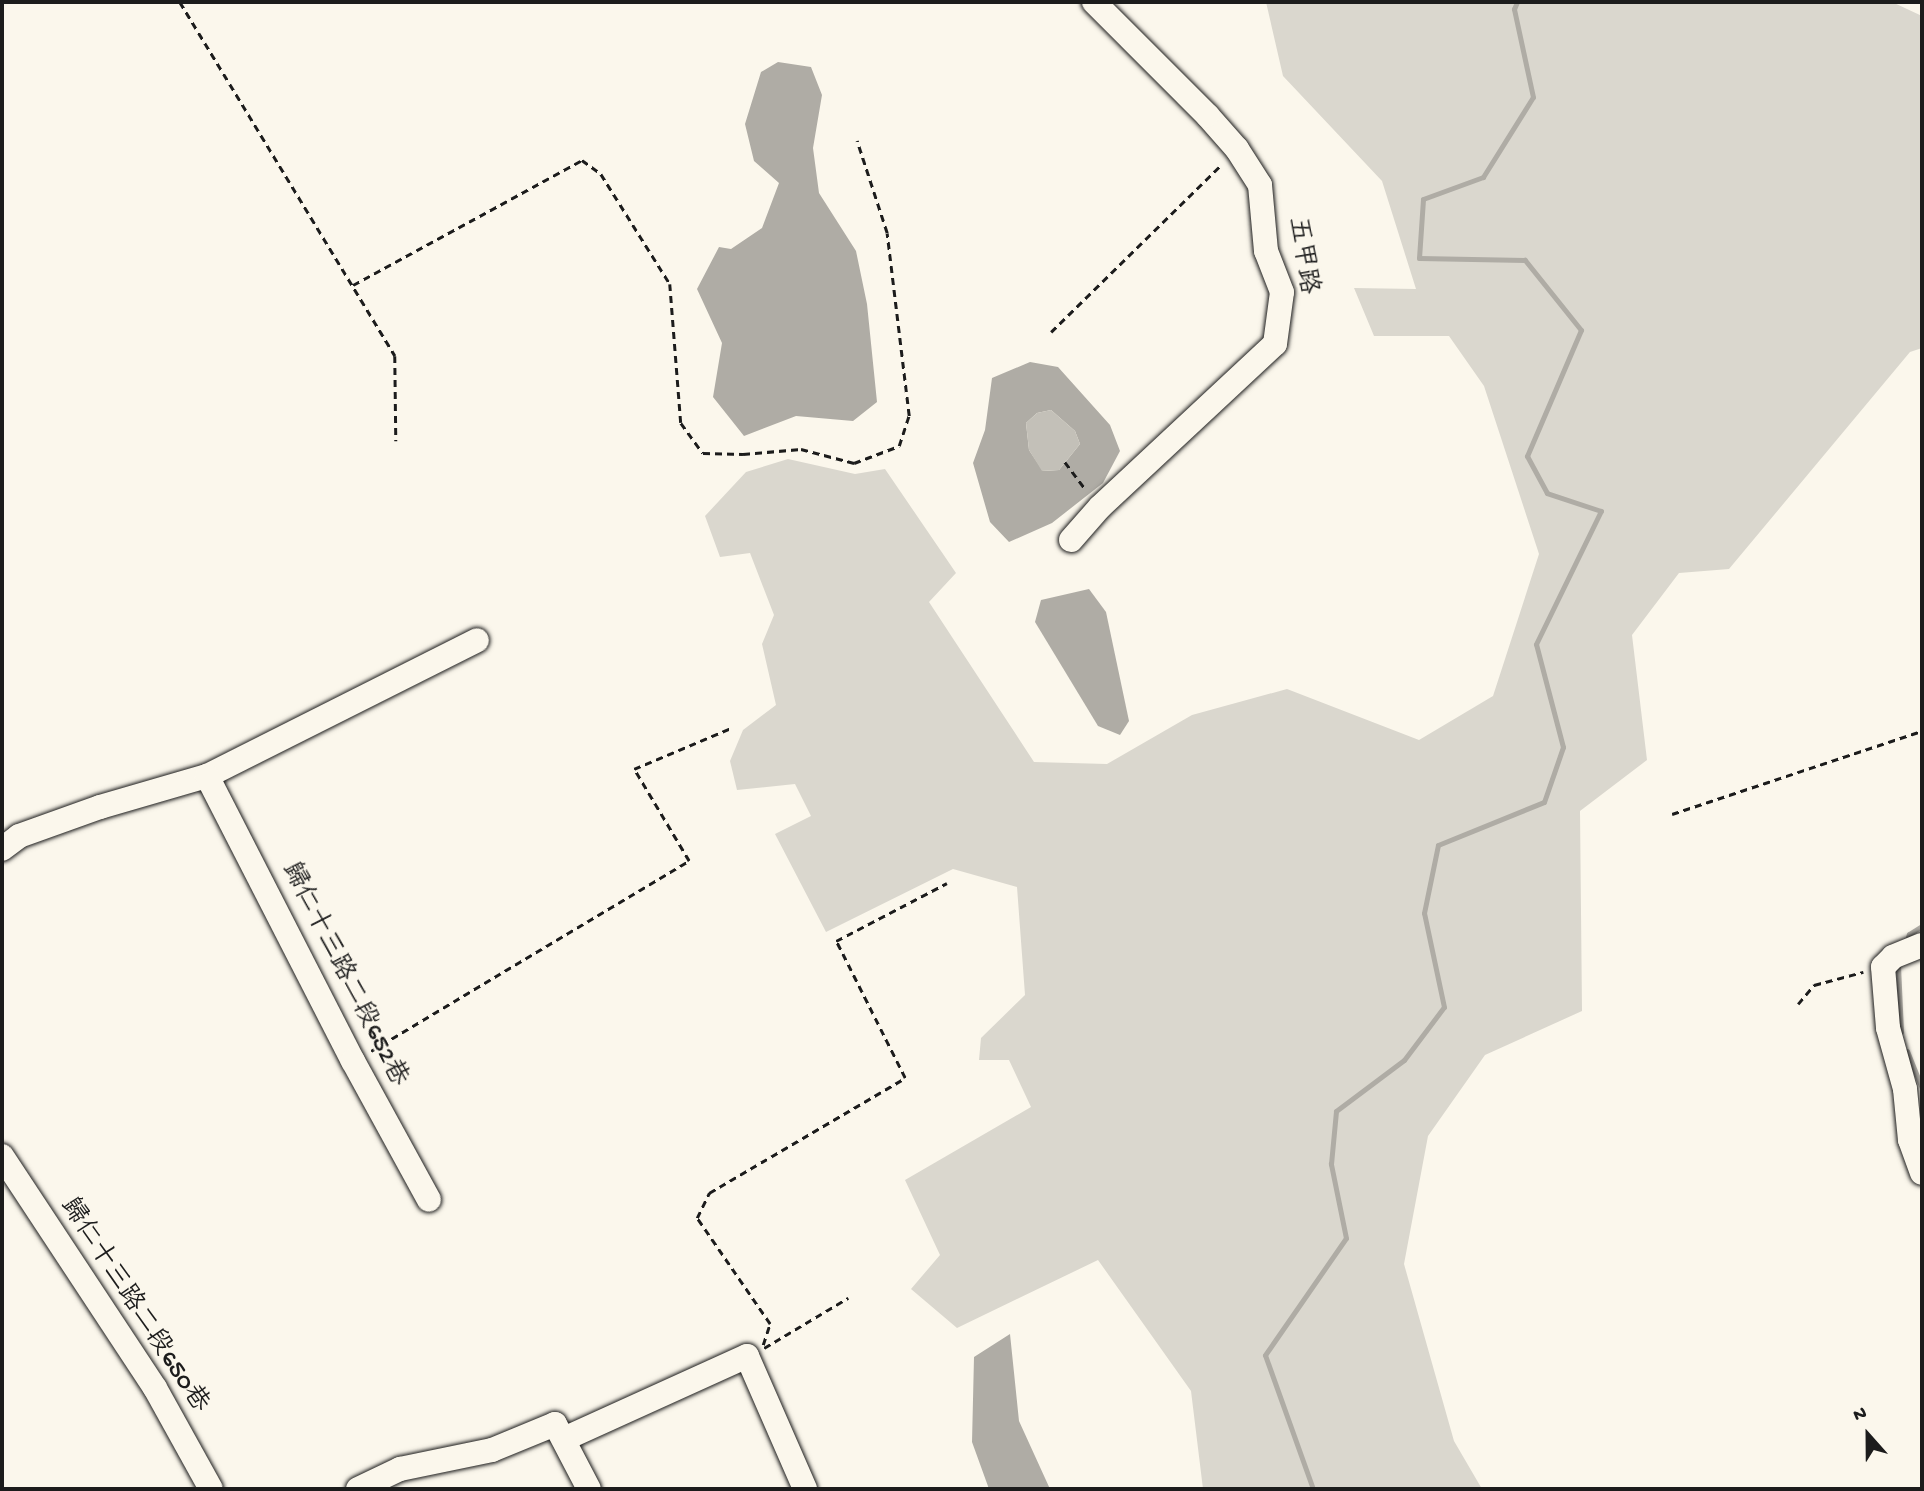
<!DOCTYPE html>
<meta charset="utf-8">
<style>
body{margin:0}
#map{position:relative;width:1924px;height:1491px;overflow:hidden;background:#fbf7ec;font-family:"Gochi Hand","LXGW WenKai TC",sans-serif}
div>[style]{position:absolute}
.green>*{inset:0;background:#dad7ce}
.water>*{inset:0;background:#afaca5}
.stream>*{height:5px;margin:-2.5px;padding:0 2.5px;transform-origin:2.5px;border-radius:2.5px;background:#afaca5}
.building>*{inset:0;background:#c3c0b8}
.path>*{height:2.5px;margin-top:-1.25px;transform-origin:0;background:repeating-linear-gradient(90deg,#1c1c1c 0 7px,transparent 0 12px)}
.roads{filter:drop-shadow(0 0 2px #1c1c1c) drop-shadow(0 0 2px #1c1c1c)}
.minor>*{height:24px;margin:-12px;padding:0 12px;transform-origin:12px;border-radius:12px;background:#fbf7ec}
span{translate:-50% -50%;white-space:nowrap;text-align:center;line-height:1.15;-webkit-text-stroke:5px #fbf7ec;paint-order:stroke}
.street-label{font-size:26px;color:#1c1c1c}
.frame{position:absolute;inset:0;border:4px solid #1c1c1c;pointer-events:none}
.north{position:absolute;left:1833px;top:1400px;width:70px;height:70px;-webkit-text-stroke:5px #fbf7ec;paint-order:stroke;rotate:339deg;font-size:19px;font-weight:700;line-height:28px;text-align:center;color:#1c1c1c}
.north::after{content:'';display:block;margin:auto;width:24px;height:32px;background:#1c1c1c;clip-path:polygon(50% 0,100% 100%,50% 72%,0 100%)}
</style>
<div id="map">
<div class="green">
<div style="clip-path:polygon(1266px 2px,1892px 2px,1922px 16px,1922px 348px,1910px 352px,1729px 569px,1679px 573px,1632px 635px,1647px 760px,1580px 811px,1582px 1011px,1485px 1055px,1428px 1136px,1404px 1264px,1454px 1441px,1482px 1489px,1203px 1489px,1191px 1391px,1098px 1260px,957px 1328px,911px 1289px,940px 1255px,905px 1180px,1031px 1107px,1009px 1060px,979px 1060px,981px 1038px,1025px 995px,1017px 887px,953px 869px,826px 932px,775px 834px,811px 816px,795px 784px,737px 790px,730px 761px,743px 730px,776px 705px,762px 644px,774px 615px,750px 553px,720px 557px,705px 516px,746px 472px,788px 459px,855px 474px,885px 469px,956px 573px,929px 602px,1034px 762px,1107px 764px,1192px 715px,1287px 689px,1419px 740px,1493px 696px,1539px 554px,1484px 386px,1449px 336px,1374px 336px,1354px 288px,1416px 289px,1382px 181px,1283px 76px)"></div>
</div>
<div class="water">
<div style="clip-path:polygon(778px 62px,811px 67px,822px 95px,813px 148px,819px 193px,856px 251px,867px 304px,877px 402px,853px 421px,796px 416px,744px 436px,713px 397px,722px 343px,697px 289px,719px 247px,731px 249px,762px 228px,779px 183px,754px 161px,745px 124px,761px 72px)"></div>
<div style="clip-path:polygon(evenodd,1030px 362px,1058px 367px,1110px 425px,1120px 451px,1103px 483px,1052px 523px,1009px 542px,990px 522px,973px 463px,985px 430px,992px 378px,1030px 362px,1051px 410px,1075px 431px,1080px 444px,1059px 470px,1043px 471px,1029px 450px,1026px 423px,1037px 413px,1051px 410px)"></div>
<div style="clip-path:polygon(1089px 589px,1106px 612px,1129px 721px,1120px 735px,1098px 726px,1035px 622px,1041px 600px)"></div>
<div style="clip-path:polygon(1010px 1334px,1019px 1421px,1050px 1489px,989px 1489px,972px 1442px,974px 1357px)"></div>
</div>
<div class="stream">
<div style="left:1906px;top:943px;width:9px;rotate:-72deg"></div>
<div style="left:1909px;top:934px;width:15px;rotate:-32deg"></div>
<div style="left:1898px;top:965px;width:67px;rotate:87.4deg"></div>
<div style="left:1907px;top:1051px;width:40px;rotate:68deg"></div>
<div style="left:1313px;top:1489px;width:142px;rotate:-109.7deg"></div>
<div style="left:1265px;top:1355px;width:142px;rotate:-55.3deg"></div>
<div style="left:1346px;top:1238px;width:76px;rotate:-101.5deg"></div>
<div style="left:1331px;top:1164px;width:53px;rotate:-84.6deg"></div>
<div style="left:1336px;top:1111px;width:85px;rotate:-36.9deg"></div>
<div style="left:1404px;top:1060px;width:66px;rotate:-53deg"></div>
<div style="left:1444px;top:1007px;width:96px;rotate:-102deg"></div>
<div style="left:1424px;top:913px;width:69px;rotate:-78.4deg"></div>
<div style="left:1438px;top:845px;width:114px;rotate:-22.1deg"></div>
<div style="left:1544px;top:802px;width:58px;rotate:-70.9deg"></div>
<div style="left:1563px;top:747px;width:106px;rotate:-104.7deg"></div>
<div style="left:1536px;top:644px;width:148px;rotate:-64deg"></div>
<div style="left:1601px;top:511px;width:57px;rotate:-161.6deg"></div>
<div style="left:1547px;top:493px;width:42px;rotate:-118.4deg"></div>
<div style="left:1527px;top:456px;width:137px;rotate:-66.8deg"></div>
<div style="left:1581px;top:330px;width:90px;rotate:-128.7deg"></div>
<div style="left:1525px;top:260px;width:106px;rotate:-178.9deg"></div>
<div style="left:1419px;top:258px;width:59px;rotate:-86.1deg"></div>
<div style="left:1423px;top:199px;width:64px;rotate:-20.1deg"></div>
<div style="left:1483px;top:177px;width:94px;rotate:-58deg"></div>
<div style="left:1533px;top:97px;width:90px;rotate:-102.2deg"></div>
<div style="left:1514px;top:9px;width:8px;rotate:-67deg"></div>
</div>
<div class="building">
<div style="clip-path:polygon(1051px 410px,1075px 431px,1080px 444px,1059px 470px,1042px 471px,1029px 450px,1026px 423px,1037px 413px)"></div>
</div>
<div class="path">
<div style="left:180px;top:2px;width:414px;rotate:58.7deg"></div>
<div style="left:395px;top:356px;width:85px;rotate:89.3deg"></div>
<div style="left:353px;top:285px;width:261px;rotate:-28.6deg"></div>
<div style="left:582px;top:160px;width:24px;rotate:36deg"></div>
<div style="left:601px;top:174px;width:130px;rotate:57.9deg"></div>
<div style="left:670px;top:284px;width:139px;rotate:85.5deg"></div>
<div style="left:681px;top:423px;width:37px;rotate:54deg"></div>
<div style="left:703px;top:453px;width:40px;rotate:1.4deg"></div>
<div style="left:743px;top:454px;width:58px;rotate:-4.9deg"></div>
<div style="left:801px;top:449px;width:55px;rotate:14.8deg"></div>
<div style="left:854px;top:463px;width:48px;rotate:-20.7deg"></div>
<div style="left:899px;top:446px;width:32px;rotate:-72deg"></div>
<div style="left:909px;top:416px;width:184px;rotate:-96.9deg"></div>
<div style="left:887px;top:233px;width:97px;rotate:-108.1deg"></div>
<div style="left:1051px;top:332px;width:240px;rotate:-44.5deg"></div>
<div style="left:1065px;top:462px;width:35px;rotate:53deg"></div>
<div style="left:1672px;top:814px;width:263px;rotate:-18.4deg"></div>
<div style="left:1798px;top:1004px;width:25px;rotate:-50deg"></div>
<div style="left:1814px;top:985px;width:51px;rotate:-14.9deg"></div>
<div style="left:371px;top:1051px;width:370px;rotate:-30.9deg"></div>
<div style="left:689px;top:861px;width:107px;rotate:-120.9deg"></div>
<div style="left:634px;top:769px;width:105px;rotate:-22.9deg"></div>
<div style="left:763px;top:1345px;width:22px;rotate:-72deg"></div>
<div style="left:770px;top:1324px;width:129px;rotate:-124.6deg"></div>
<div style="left:697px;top:1218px;width:28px;rotate:-64deg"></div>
<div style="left:709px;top:1193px;width:227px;rotate:-30.4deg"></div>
<div style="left:905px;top:1078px;width:153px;rotate:-116.7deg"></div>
<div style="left:836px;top:941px;width:125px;rotate:-27.6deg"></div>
<div style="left:764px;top:1348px;width:98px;rotate:-30.8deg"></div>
</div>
<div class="roads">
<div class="minor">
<div style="left:1071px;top:540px;width:44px;rotate:-48.7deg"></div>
<div style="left:1100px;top:507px;width:239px;rotate:-43deg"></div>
<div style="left:1275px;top:344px;width:52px;rotate:-82.3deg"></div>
<div style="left:1282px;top:292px;width:44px;rotate:-111.3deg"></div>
<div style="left:1266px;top:251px;width:66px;rotate:-95.2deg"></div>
<div style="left:1260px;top:185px;width:43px;rotate:-122.6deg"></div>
<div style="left:1237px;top:149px;width:45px;rotate:-131.4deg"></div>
<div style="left:1207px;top:115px;width:160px;rotate:-135deg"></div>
<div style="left:207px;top:776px;width:302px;rotate:-26.7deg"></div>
<div style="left:2px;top:849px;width:21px;rotate:-37deg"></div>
<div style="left:19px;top:836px;width:86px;rotate:-19.7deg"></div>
<div style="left:100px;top:807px;width:111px;rotate:-16.2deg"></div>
<div style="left:207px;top:776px;width:320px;rotate:62.9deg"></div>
<div style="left:353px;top:1061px;width:158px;rotate:61.3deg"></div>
<div style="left:1922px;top:945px;width:31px;rotate:158deg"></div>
<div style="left:1893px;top:957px;width:14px;rotate:135deg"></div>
<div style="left:1883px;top:967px;width:61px;rotate:85.3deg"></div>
<div style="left:1888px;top:1028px;width:63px;rotate:74.4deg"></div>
<div style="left:1905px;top:1089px;width:51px;rotate:84.4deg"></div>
<div style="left:1910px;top:1140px;width:35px;rotate:70deg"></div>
<div style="left:2px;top:1156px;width:278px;rotate:56.6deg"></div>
<div style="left:155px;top:1388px;width:115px;rotate:61deg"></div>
<div style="left:564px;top:1439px;width:201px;rotate:-24.4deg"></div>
<div style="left:747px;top:1356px;width:145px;rotate:66.4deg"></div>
<div style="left:358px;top:1489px;width:47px;rotate:-25.5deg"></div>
<div style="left:400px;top:1469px;width:94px;rotate:-11.7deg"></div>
<div style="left:492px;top:1450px;width:68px;rotate:-22.4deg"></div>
<div style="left:555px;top:1424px;width:73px;rotate:62.4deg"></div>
</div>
</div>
<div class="street-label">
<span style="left:1301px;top:256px;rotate:81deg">五甲路</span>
<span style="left:343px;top:975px;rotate:63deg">歸仁十三路二段652巷</span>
<span style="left:133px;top:1306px;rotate:57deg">歸仁十三路二段650巷</span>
</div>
<div class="frame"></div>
<div class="north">N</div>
</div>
